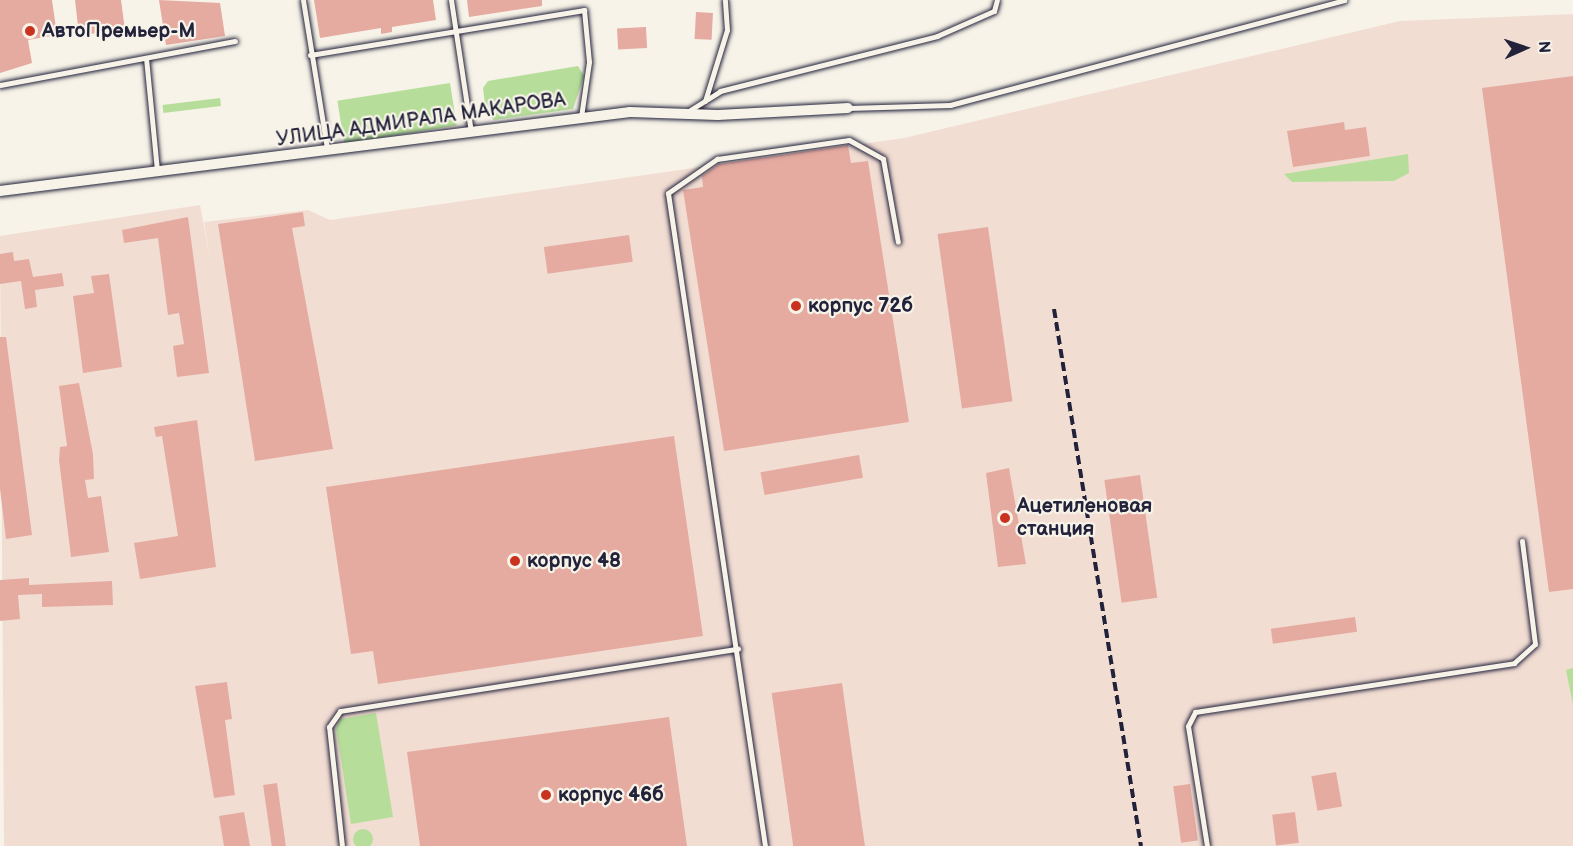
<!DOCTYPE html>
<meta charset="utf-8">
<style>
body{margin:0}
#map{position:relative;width:1573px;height:846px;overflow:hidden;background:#f7f3e8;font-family:"Balsamiq Sans",sans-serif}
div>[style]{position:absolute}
.built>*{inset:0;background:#f2ddd3}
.green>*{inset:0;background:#b6de9a;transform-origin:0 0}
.round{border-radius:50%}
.building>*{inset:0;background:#e5aba1;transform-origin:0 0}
.roads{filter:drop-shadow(0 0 2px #22223b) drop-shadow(0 0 2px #22223b)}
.service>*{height:5px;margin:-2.5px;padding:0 2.5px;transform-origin:2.5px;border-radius:2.5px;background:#f7f3e8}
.minor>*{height:10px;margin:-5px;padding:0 5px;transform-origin:5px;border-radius:5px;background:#f7f3e8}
.rail>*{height:4px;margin-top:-2px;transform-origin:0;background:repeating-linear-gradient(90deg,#22223b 0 9px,transparent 0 13.5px)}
.dots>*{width:16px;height:16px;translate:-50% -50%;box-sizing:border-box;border:3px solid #f7f3e8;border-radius:50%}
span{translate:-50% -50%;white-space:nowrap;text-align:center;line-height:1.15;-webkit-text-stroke:4.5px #f7f3e8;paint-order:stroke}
.poi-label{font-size:20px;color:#22223b;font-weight:700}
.left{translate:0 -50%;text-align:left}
.street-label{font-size:20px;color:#22223b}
.north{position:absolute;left:1495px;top:18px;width:60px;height:60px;-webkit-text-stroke:4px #f7f3e8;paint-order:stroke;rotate:87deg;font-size:16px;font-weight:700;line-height:24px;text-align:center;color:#22223b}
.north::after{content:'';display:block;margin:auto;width:21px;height:27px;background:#22223b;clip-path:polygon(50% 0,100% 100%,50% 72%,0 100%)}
</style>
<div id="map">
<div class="built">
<div style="clip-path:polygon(1573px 14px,1573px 846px,4px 846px,0 236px,200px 205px,211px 264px,204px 222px,308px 210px,330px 220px,904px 138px,1400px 21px)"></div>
</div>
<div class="green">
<div style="clip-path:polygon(578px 66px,584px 76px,573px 109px,494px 120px,486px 112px,483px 88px,488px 81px)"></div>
<div style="left:450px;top:83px;width:43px;height:114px;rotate:81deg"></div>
<div style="left:220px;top:98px;width:8px;height:58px;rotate:83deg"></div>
<div style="clip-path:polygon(1408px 154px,1409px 173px,1394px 181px,1292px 182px,1284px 174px)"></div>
<div style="clip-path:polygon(1573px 668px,1573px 705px,1566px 670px)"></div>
<div style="clip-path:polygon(376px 713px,393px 817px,351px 824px,336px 728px,340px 719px)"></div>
<div class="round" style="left:353px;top:829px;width:20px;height:20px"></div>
</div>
<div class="building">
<div style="clip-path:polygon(0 0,52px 0,57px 35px,28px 40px,32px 63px,0 73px)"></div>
<div style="clip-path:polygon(75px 0,121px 0,125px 30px,79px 35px)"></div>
<div style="clip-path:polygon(159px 0,220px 3px,225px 36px,166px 45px)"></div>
<div style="clip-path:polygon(314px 0,433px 0,436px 20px,392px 27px,392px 32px,381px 34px,381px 28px,320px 38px)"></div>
<div style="clip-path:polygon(467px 0,542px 0,542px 6px,469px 17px)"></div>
<div style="left:696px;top:12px;width:17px;height:27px;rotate:3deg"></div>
<div style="left:646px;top:27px;width:21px;height:29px;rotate:87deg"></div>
<div style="clip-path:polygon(1573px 76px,1573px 589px,1549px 592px,1482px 88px)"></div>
<div style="clip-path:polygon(1344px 122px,1345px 130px,1366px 127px,1370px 156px,1293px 167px,1287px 131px)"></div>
<div style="clip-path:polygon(848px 145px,851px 163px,868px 161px,909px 422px,724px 451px,683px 190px,703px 187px,702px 176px,719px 164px)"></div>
<div style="clip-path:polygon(303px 212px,305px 226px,292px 228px,333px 449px,255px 461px,218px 224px)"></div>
<div style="clip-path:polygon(188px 217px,209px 373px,177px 377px,173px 346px,184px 344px,179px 313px,168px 315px,158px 238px,124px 243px,122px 230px)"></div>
<div style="left:988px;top:227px;width:176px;height:51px;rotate:82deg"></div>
<div style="left:629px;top:235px;width:27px;height:86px;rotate:82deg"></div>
<div style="clip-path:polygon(13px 252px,14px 261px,29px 259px,33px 277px,62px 273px,64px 286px,35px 290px,37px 307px,25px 309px,21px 281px,0 284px,0 254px)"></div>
<div style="clip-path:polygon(109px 274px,122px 367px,83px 373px,73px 296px,94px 293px,91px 276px)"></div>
<div style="clip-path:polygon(0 337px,6px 337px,32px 535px,6px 539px,0 489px)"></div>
<div style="clip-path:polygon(79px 383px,93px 454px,94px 479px,85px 480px,88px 498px,101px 496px,109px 552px,71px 557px,59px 460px,60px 447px,67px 446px,59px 386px)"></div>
<div style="clip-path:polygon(197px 420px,216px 567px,140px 579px,134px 543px,178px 536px,162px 436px,156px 437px,154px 427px)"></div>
<div style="clip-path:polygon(674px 436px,703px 636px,378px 684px,373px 651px,351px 654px,326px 487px)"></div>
<div style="left:859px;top:455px;width:23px;height:100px;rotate:80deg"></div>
<div style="clip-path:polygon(1009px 468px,1026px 564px,998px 567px,986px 473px)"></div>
<div style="left:1140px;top:475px;width:124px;height:36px;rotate:82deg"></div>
<div style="clip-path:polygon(29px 578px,29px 585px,112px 581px,113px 605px,42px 607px,42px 594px,18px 595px,20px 619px,0 621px,0 580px)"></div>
<div style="left:1355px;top:617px;width:15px;height:85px;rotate:82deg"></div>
<div style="clip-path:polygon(227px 682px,232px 719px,225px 720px,235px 795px,214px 798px,195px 686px)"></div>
<div style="left:842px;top:683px;width:165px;height:71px;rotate:82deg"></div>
<div style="clip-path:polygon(669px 717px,687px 846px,420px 846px,407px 752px)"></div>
<div style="left:1336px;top:772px;width:35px;height:25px;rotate:80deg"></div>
<div style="left:277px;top:783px;width:64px;height:14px;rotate:82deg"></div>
<div style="left:1190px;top:784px;width:57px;height:17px;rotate:82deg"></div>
<div style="clip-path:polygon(244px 812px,250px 846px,224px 846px,219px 816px)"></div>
<div style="left:1295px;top:812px;width:31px;height:23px;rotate:83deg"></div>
</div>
<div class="roads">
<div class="service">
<div style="left:303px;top:0;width:151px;rotate:80.8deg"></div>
<div style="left:451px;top:0;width:134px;rotate:81.4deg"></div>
<div style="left:310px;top:55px;width:278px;rotate:-9.3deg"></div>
<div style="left:584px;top:10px;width:52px;rotate:84.5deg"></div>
<div style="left:589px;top:62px;width:56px;rotate:98.3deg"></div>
<div style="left:146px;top:58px;width:114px;rotate:84.4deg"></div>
<div style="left:0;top:85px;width:239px;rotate:-10.6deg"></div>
<div style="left:705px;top:101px;width:74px;rotate:-72.8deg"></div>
<div style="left:727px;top:30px;width:30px;rotate:-94deg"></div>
<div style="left:848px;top:108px;width:102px;rotate:-1.7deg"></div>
<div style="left:950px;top:105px;width:408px;rotate:-14.9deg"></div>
<div style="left:687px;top:112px;width:39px;rotate:-32deg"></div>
<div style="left:720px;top:91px;width:224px;rotate:-14.2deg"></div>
<div style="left:937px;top:36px;width:62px;rotate:-23.7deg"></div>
<div style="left:994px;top:11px;width:11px;rotate:-75deg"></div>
<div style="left:342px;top:846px;width:120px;rotate:-96.2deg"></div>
<div style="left:329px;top:727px;width:19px;rotate:-55deg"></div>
<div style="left:340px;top:711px;width:403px;rotate:-8.9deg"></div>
<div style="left:765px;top:846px;width:660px;rotate:-98.45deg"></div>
<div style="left:668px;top:193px;width:60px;rotate:-34.8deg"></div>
<div style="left:717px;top:159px;width:133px;rotate:-8.2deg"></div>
<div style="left:849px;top:140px;width:39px;rotate:29deg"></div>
<div style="left:883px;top:159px;width:84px;rotate:79.8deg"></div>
<div style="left:1207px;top:846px;width:121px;rotate:-99deg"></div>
<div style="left:1188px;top:726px;width:16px;rotate:-63deg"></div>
<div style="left:1195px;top:712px;width:323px;rotate:-8.7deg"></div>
<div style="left:1514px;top:663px;width:28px;rotate:-42deg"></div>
<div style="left:1535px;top:644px;width:104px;rotate:-97.2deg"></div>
</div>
<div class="minor">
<div style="left:0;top:191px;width:635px;rotate:-7.15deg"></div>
<div style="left:630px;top:112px;width:88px;rotate:2deg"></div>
<div style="left:718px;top:115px;width:130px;rotate:-3.1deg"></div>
</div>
</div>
<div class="rail">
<div style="left:1054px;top:309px;width:544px;rotate:80.8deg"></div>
</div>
<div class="dots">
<div style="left:30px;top:31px;background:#c8321e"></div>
<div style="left:796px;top:306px;background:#c8321e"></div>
<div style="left:1005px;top:518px;background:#c8321e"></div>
<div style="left:515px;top:561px;background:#c8321e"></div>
<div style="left:546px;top:795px;background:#c8321e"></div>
</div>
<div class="poi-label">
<span class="left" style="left:42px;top:31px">АвтоПремьер-М</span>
<span class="left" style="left:808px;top:306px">корпус 72б</span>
<span class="left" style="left:1017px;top:518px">Ацетиленовая<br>станция</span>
<span class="left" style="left:527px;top:561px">корпус 48</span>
<span class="left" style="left:558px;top:795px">корпус 46б</span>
</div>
<div class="street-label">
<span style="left:421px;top:120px;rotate:-8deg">УЛИЦА АДМИРАЛА МАКАРОВА</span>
</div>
<div class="north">N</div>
</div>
